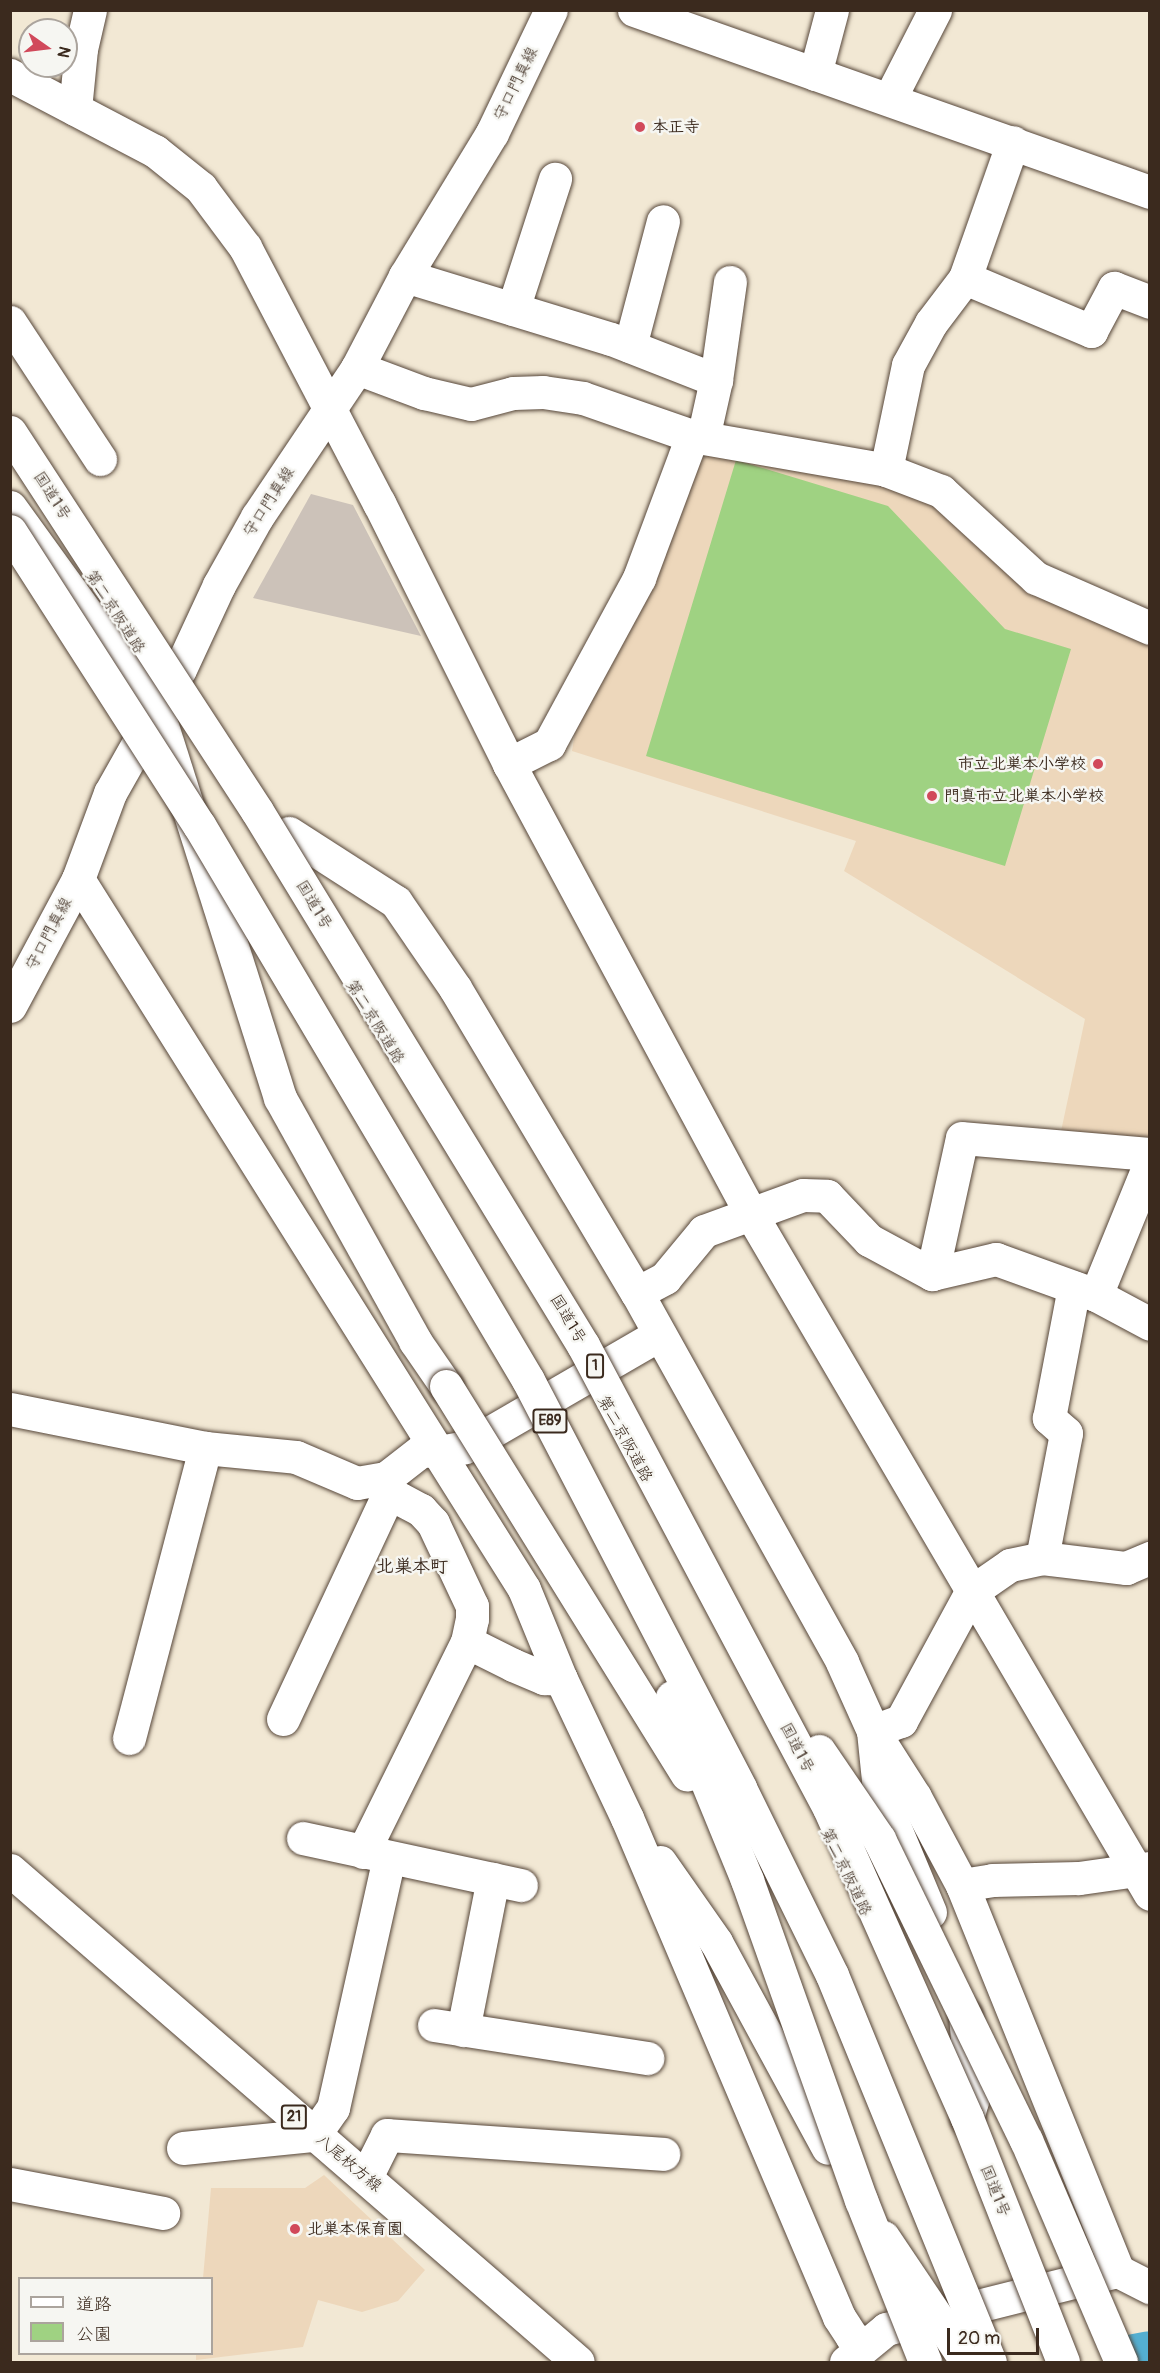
<!DOCTYPE html>
<meta charset="utf-8">
<style>
body{margin:0}
#map{position:relative;width:1160px;height:2373px;overflow:hidden;background:#f2e8d4;font-family:Pangolin,"Klee One",sans-serif}
div>[style]{position:absolute}
.built>*{inset:0;background:#edd7bb}
.industrial>*{inset:0;background:#ccc2b9}
.green>*{inset:0;background:#9fd282}
.river>*{height:56px;margin:-28px;padding:0 28px;transform-origin:28px;border-radius:28px;background:#54afd1}
.roads{filter:drop-shadow(0 0 2px #564639) drop-shadow(0 0 2px #564639)}
.minor>*{height:33px;margin:-16.5px;padding:0 16.5px;transform-origin:16.5px;border-radius:16.5px;background:#fff}
.major>*{height:33px;margin:-16.5px;padding:0 16.5px;transform-origin:16.5px;border-radius:16.5px;background:#fff}
.highway>*{height:33px;margin:-16.5px;padding:0 16.5px;transform-origin:16.5px;border-radius:16.5px;background:#fff}
.bridges{filter:drop-shadow(0 0 2px #564639) drop-shadow(0 0 2px #564639)}
.minor-bridge>*{height:33px;margin:-16.5px;padding:0 16.5px;transform-origin:16.5px;border-radius:16.5px;background:#fff}
.highway-bridge>*{height:33px;margin:-16.5px;padding:0 16.5px;transform-origin:16.5px;border-radius:16.5px;background:#fff}
.dots>*{width:16px;height:16px;translate:-50% -50%;box-sizing:border-box;border:3px solid #f6f6f2;border-radius:50%}
span{translate:-50% -50%;white-space:nowrap;text-align:center;line-height:1.15;-webkit-text-stroke:5px #f6f6f2;paint-order:stroke}
.shield-label span{padding:2px 4px;background:#f6f6f2;border:2px solid;border-radius:4px;-webkit-text-stroke-width:0}
.shield-label{font-size:15px;color:#3b2a1e;font-weight:700}
.street-label{font-size:16px;color:#3b2a1e}
.poi-label{font-size:16px;color:#3b2a1e;font-weight:700}
.left{translate:0 -50%;text-align:left}
.right{translate:-100% -50%;text-align:right}
.neighbourhood-label{font-size:18px;color:#3b2a1e;font-weight:700}
.frame{position:absolute;inset:0;border:12px solid #3b2a1e;pointer-events:none}
.legend{position:absolute;left:18px;top:2277px;width:195px;height:78px;box-sizing:border-box;background:#f6f6f2;border:2px solid #aba49d;margin:0;padding:8px 10px;list-style:none;font-size:18px;color:#3b2a1e}
.legend li{display:flex;align-items:center;gap:12px;height:30px}
.legend b{width:30px;border:2px solid #aba49d}
.north{position:absolute;left:18px;top:18px;width:60px;height:60px;box-sizing:border-box;background:#f6f6f2;border:2px solid #aba49d;border-radius:50%;rotate:104deg;font-size:16px;font-weight:700;line-height:24px;text-align:center;color:#3b2a1e}
.north::after{content:'';display:block;margin:auto;width:21px;height:27px;background:#d1495b;clip-path:polygon(50% 0,100% 100%,50% 72%,0 100%)}
.scale{position:absolute;left:947px;top:2328px;width:92px;height:27px;box-sizing:border-box;border:3px solid #3b2a1e;border-top:0;padding-left:8px;font-size:18px;line-height:21px;white-space:nowrap;color:#3b2a1e;-webkit-text-stroke:4px #f6f6f2;paint-order:stroke}
</style>
<div id="map">
<div class="built">
<div style="clip-path:polygon(711px 453px,885px 485px,940px 501px,1149px 634px,1149px 1149px,1060px 1136px,1085px 1019px,844px 871px,856px 841px,572px 751px,577px 721px,694px 465px)"></div>
<div style="clip-path:polygon(324px 2175px,425px 2270px,398px 2301px,362px 2312px,318px 2300px,303px 2347px,196px 2360px,196px 2354px,212px 2354px,212px 2278px,203px 2278px,211px 2188px,305px 2188px)"></div>
</div>
<div class="industrial">
<div style="clip-path:polygon(311px 494px,353px 505px,421px 636px,253px 598px)"></div>
</div>
<div class="green">
<div style="clip-path:polygon(736px 460px,888px 506px,1005px 629px,1071px 649px,1005px 866px,646px 756px)"></div>
</div>
<div class="river">
<div style="left:1135px;top:2362px;width:15px;rotate:-11deg"></div>
</div>
<div class="roads">
<div class="minor">
<div style="left:634px;top:10px;width:547px;rotate:19.43deg"></div>
<div style="left:815px;top:74px;width:66px;rotate:-75.1deg"></div>
<div style="left:10px;top:75px;width:164px;rotate:27.7deg"></div>
<div style="left:155px;top:151px;width:59px;rotate:38.8deg"></div>
<div style="left:201px;top:188px;width:74px;rotate:53.3deg"></div>
<div style="left:245px;top:247px;width:289px;rotate:62.4deg"></div>
<div style="left:379px;top:503px;width:292px;rotate:63.5deg"></div>
<div style="left:509px;top:764px;width:511px;rotate:61.73deg"></div>
<div style="left:751px;top:1214px;width:788px;rotate:59.6deg"></div>
<div style="left:890px;top:98px;width:99px;rotate:-62.9deg"></div>
<div style="left:75px;top:109px;width:60px;rotate:-84.3deg"></div>
<div style="left:81px;top:49px;width:40px;rotate:-77deg"></div>
<div style="left:405px;top:276px;width:215px;rotate:17deg"></div>
<div style="left:611px;top:339px;width:113px;rotate:21.3deg"></div>
<div style="left:965px;top:278px;width:137px;rotate:22.8deg"></div>
<div style="left:1091px;top:331px;width:49px;rotate:-61.9deg"></div>
<div style="left:1114px;top:288px;width:39px;rotate:21deg"></div>
<div style="left:513px;top:309px;width:137px;rotate:-72.1deg"></div>
<div style="left:10px;top:322px;width:164px;rotate:56.7deg"></div>
<div style="left:630px;top:346px;width:129px;rotate:-75.2deg"></div>
<div style="left:357px;top:368px;width:72px;rotate:20.5deg"></div>
<div style="left:424px;top:393px;width:48px;rotate:13.2deg"></div>
<div style="left:471px;top:404px;width:43px;rotate:-14.7deg"></div>
<div style="left:513px;top:393px;width:30px;rotate:-2deg"></div>
<div style="left:543px;top:392px;width:40px;rotate:8.5deg"></div>
<div style="left:583px;top:398px;width:115px;rotate:19.2deg"></div>
<div style="left:703px;top:438px;width:59px;rotate:-77.4deg"></div>
<div style="left:716px;top:380px;width:99px;rotate:-81.9deg"></div>
<div style="left:886px;top:470px;width:107px;rotate:-78.2deg"></div>
<div style="left:908px;top:365px;width:48px;rotate:-61.3deg"></div>
<div style="left:931px;top:323px;width:56px;rotate:-52.9deg"></div>
<div style="left:965px;top:278px;width:144px;rotate:-70.6deg"></div>
<div style="left:509px;top:764px;width:45px;rotate:-26.6deg"></div>
<div style="left:549px;top:744px;width:189px;rotate:-61.5deg"></div>
<div style="left:639px;top:578px;width:152px;rotate:-69.5deg"></div>
<div style="left:692px;top:436px;width:197px;rotate:9.9deg"></div>
<div style="left:886px;top:470px;width:59px;rotate:20.9deg"></div>
<div style="left:941px;top:491px;width:129px;rotate:42.5deg"></div>
<div style="left:1036px;top:578px;width:124px;rotate:23.7deg"></div>
<div style="left:289px;top:833px;width:127px;rotate:32.8deg"></div>
<div style="left:396px;top:902px;width:104px;rotate:55.5deg"></div>
<div style="left:455px;top:988px;width:355px;rotate:59.2deg"></div>
<div style="left:637px;top:1293px;width:422px;rotate:60.9deg"></div>
<div style="left:842px;top:1662px;width:76px;rotate:65.8deg"></div>
<div style="left:873px;top:1731px;width:78px;rotate:57.5deg"></div>
<div style="left:915px;top:1797px;width:100px;rotate:61.9deg"></div>
<div style="left:962px;top:1885px;width:416px;rotate:68deg"></div>
<div style="left:1118px;top:2271px;width:36px;rotate:27deg"></div>
<div style="left:78px;top:879px;width:838px;rotate:57.86deg"></div>
<div style="left:524px;top:1589px;width:97px;rotate:67.7deg"></div>
<div style="left:561px;top:1679px;width:154px;rotate:64.6deg"></div>
<div style="left:627px;top:1818px;width:542px;rotate:66.98deg"></div>
<div style="left:839px;top:2317px;width:24px;rotate:57deg"></div>
<div style="left:852px;top:2337px;width:14px;rotate:34deg"></div>
<div style="left:932px;top:1274px;width:139px;rotate:-77.6deg"></div>
<div style="left:962px;top:1138px;width:189px;rotate:4.9deg"></div>
<div style="left:637px;top:1293px;width:32px;rotate:-28deg"></div>
<div style="left:665px;top:1278px;width:61px;rotate:-50.3deg"></div>
<div style="left:704px;top:1231px;width:105px;rotate:-20deg"></div>
<div style="left:803px;top:1195px;width:24px;rotate:2deg"></div>
<div style="left:827px;top:1196px;width:61px;rotate:46.3deg"></div>
<div style="left:869px;top:1240px;width:72px;rotate:28.4deg"></div>
<div style="left:932px;top:1274px;width:66px;rotate:-13.2deg"></div>
<div style="left:996px;top:1259px;width:106px;rotate:19.8deg"></div>
<div style="left:1096px;top:1295px;width:61px;rotate:28.2deg"></div>
<div style="left:1096px;top:1295px;width:143px;rotate:-67.8deg"></div>
<div style="left:10px;top:1409px;width:199px;rotate:11.3deg"></div>
<div style="left:205px;top:1448px;width:91px;rotate:5.6deg"></div>
<div style="left:296px;top:1457px;width:66px;rotate:23.1deg"></div>
<div style="left:357px;top:1483px;width:29px;rotate:-10deg"></div>
<div style="left:386px;top:1478px;width:46px;rotate:-37.9deg"></div>
<div style="left:422px;top:1450px;width:18px;rotate:6deg"></div>
<div style="left:440px;top:1452px;width:25px;rotate:-11deg"></div>
<div style="left:465px;top:1447px;width:223px;rotate:-30.1deg"></div>
<div style="left:1042px;top:1558px;width:127px;rotate:-79.1deg"></div>
<div style="left:1066px;top:1433px;width:23px;rotate:-139deg"></div>
<div style="left:1049px;top:1418px;width:133px;rotate:-79.2deg"></div>
<div style="left:467px;top:1642px;width:51px;rotate:26.6deg"></div>
<div style="left:513px;top:1665px;width:34px;rotate:23deg"></div>
<div style="left:544px;top:1678px;width:17px;rotate:3deg"></div>
<div style="left:283px;top:1719px;width:250px;rotate:-64.9deg"></div>
<div style="left:389px;top:1493px;width:15px;rotate:-101deg"></div>
<div style="left:129px;top:1738px;width:300px;rotate:-75.3deg"></div>
<div style="left:303px;top:1838px;width:223px;rotate:12.2deg"></div>
<div style="left:363px;top:1852px;width:234px;rotate:-63.7deg"></div>
<div style="left:467px;top:1642px;width:24px;rotate:-78deg"></div>
<div style="left:472px;top:1619px;width:13px;rotate:-90deg"></div>
<div style="left:472px;top:1606px;width:92px;rotate:-115.2deg"></div>
<div style="left:433px;top:1523px;width:18px;rotate:-133deg"></div>
<div style="left:421px;top:1510px;width:36px;rotate:-152deg"></div>
<div style="left:660px;top:1862px;width:98px;rotate:55deg"></div>
<div style="left:716px;top:1942px;width:234px;rotate:61.5deg"></div>
<div style="left:962px;top:1885px;width:30px;rotate:-9deg"></div>
<div style="left:992px;top:1880px;width:87px;rotate:-1.3deg"></div>
<div style="left:1079px;top:1878px;width:72px;rotate:-8deg"></div>
<div style="left:930px;top:1912px;width:132px;rotate:-112.7deg"></div>
<div style="left:879px;top:1790px;width:59px;rotate:-95.8deg"></div>
<div style="left:873px;top:1731px;width:30px;rotate:-20deg"></div>
<div style="left:901px;top:1721px;width:147px;rotate:-61.5deg"></div>
<div style="left:971px;top:1592px;width:47px;rotate:-34.7deg"></div>
<div style="left:1010px;top:1565px;width:33px;rotate:-12deg"></div>
<div style="left:1042px;top:1558px;width:85px;rotate:6.8deg"></div>
<div style="left:1126px;top:1568px;width:26px;rotate:-23deg"></div>
<div style="left:965px;top:2015px;width:86px;rotate:85.3deg"></div>
<div style="left:972px;top:2101px;width:18px;rotate:106deg"></div>
<div style="left:434px;top:2025px;width:216px;rotate:8.8deg"></div>
<div style="left:463px;top:2030px;width:154px;rotate:-78.8deg"></div>
<div style="left:183px;top:2148px;width:132px;rotate:-5.7deg"></div>
<div style="left:314px;top:2135px;width:33px;rotate:-55deg"></div>
<div style="left:333px;top:2108px;width:256px;rotate:-77.4deg"></div>
<div style="left:366px;top:2177px;width:47px;rotate:-63.4deg"></div>
<div style="left:387px;top:2135px;width:277px;rotate:3.9deg"></div>
<div style="left:10px;top:2184px;width:156px;rotate:10.7deg"></div>
<div style="left:846px;top:2362px;width:52px;rotate:-39.5deg"></div>
<div style="left:886px;top:2329px;width:234px;rotate:-14.1deg"></div>
</div>
<div class="major">
<div style="left:10px;top:1006px;width:144px;rotate:-61.8deg"></div>
<div style="left:78px;top:879px;width:92px;rotate:-69.6deg"></div>
<div style="left:110px;top:793px;width:142px;rotate:-60.6deg"></div>
<div style="left:180px;top:669px;width:93px;rotate:-65.1deg"></div>
<div style="left:219px;top:585px;width:78px;rotate:-60.8deg"></div>
<div style="left:257px;top:517px;width:179px;rotate:-56.1deg"></div>
<div style="left:357px;top:368px;width:104px;rotate:-62.4deg"></div>
<div style="left:405px;top:276px;width:167px;rotate:-58.7deg"></div>
<div style="left:492px;top:133px;width:136px;rotate:-64.4deg"></div>
<div style="left:10px;top:1870px;width:751px;rotate:40.9deg"></div>
</div>
<div class="highway">
<div style="left:10px;top:507px;width:251px;rotate:54.1deg"></div>
<div style="left:157px;top:710px;width:407px;rotate:72.4deg"></div>
<div style="left:280px;top:1098px;width:278px;rotate:60.9deg"></div>
<div style="left:415px;top:1341px;width:55px;rotate:55.4deg"></div>
</div>
</div>
<div class="bridges">
<div class="minor-bridge">
<div style="left:883px;top:2237px;width:151px;rotate:56.1deg"></div>
</div>
<div class="highway-bridge">
<div style="left:10px;top:432px;width:452px;rotate:56.9deg"></div>
<div style="left:257px;top:811px;width:626px;rotate:58.6deg"></div>
<div style="left:583px;top:1345px;width:524px;rotate:62.02deg"></div>
<div style="left:829px;top:1808px;width:339px;rotate:66deg"></div>
<div style="left:967px;top:2118px;width:262px;rotate:68.5deg"></div>
<div style="left:10px;top:531px;width:350px;rotate:57.3deg"></div>
<div style="left:199px;top:825px;width:645px;rotate:59.34deg"></div>
<div style="left:528px;top:1380px;width:460px;rotate:62.5deg"></div>
<div style="left:740px;top:1788px;width:208px;rotate:63.8deg"></div>
<div style="left:832px;top:1975px;width:418px;rotate:67.8deg"></div>
<div style="left:446px;top:1386px;width:457px;rotate:58.2deg"></div>
<div style="left:672px;top:1697px;width:198px;rotate:67.7deg"></div>
<div style="left:747px;top:1880px;width:340px;rotate:70.4deg"></div>
<div style="left:861px;top:2200px;width:174px;rotate:68.4deg"></div>
<div style="left:819px;top:1751px;width:107px;rotate:55.7deg"></div>
<div style="left:879px;top:1839px;width:335px;rotate:64deg"></div>
<div style="left:1026px;top:2140px;width:241px;rotate:66.8deg"></div>
</div>
</div>
<div class="dots">
<div style="left:640px;top:127px;background:#d1495b"></div>
<div style="left:1098px;top:764px;background:#d1495b"></div>
<div style="left:932px;top:796px;background:#d1495b"></div>
<div style="left:295px;top:2229px;background:#d1495b"></div>
</div>
<div class="shield-label">
<span style="left:595px;top:1366px">1</span>
<span style="left:550px;top:1421px">E89</span>
<span style="left:294px;top:2117px">21</span>
</div>
<div class="street-label">
<span style="left:516px;top:84px;rotate:-64deg">守口門真線</span>
<span style="left:52px;top:496px;rotate:57deg">国道1号</span>
<span style="left:269px;top:502px;rotate:-57deg">守口門真線</span>
<span style="left:115px;top:612px;rotate:57deg">第二京阪道路</span>
<span style="left:314px;top:905px;rotate:59deg">国道1号</span>
<span style="left:49px;top:934px;rotate:-62deg">守口門真線</span>
<span style="left:375px;top:1022px;rotate:58deg">第二京阪道路</span>
<span style="left:568px;top:1319px;rotate:59deg">国道1号</span>
<span style="left:625px;top:1439px;rotate:61deg">第二京阪道路</span>
<span style="left:797px;top:1748px;rotate:62deg">国道1号</span>
<span style="left:846px;top:1872px;rotate:64deg">第二京阪道路</span>
<span style="left:349px;top:2163px;rotate:40deg">八尾枚方線</span>
<span style="left:995px;top:2191px;rotate:68deg">国道1号</span>
</div>
<div class="poi-label">
<span class="left" style="left:652px;top:127px">本正寺</span>
<span class="right" style="left:1086px;top:764px">市立北巣本小学校</span>
<span class="left" style="left:944px;top:796px">門真市立北巣本小学校</span>
<span class="left" style="left:307px;top:2229px">北巣本保育園</span>
</div>
<div class="neighbourhood-label">
<span style="left:412px;top:1567px">北巣本町</span>
</div>
<div class="frame"></div>
<ul class="legend">
<li><b style="height:8px;background:#fff"></b>道路</li>
<li><b style="height:16px;background:#9fd282"></b>公園</li>
</ul>
<div class="north">N</div>
<div class="scale">20 m</div>
</div>
